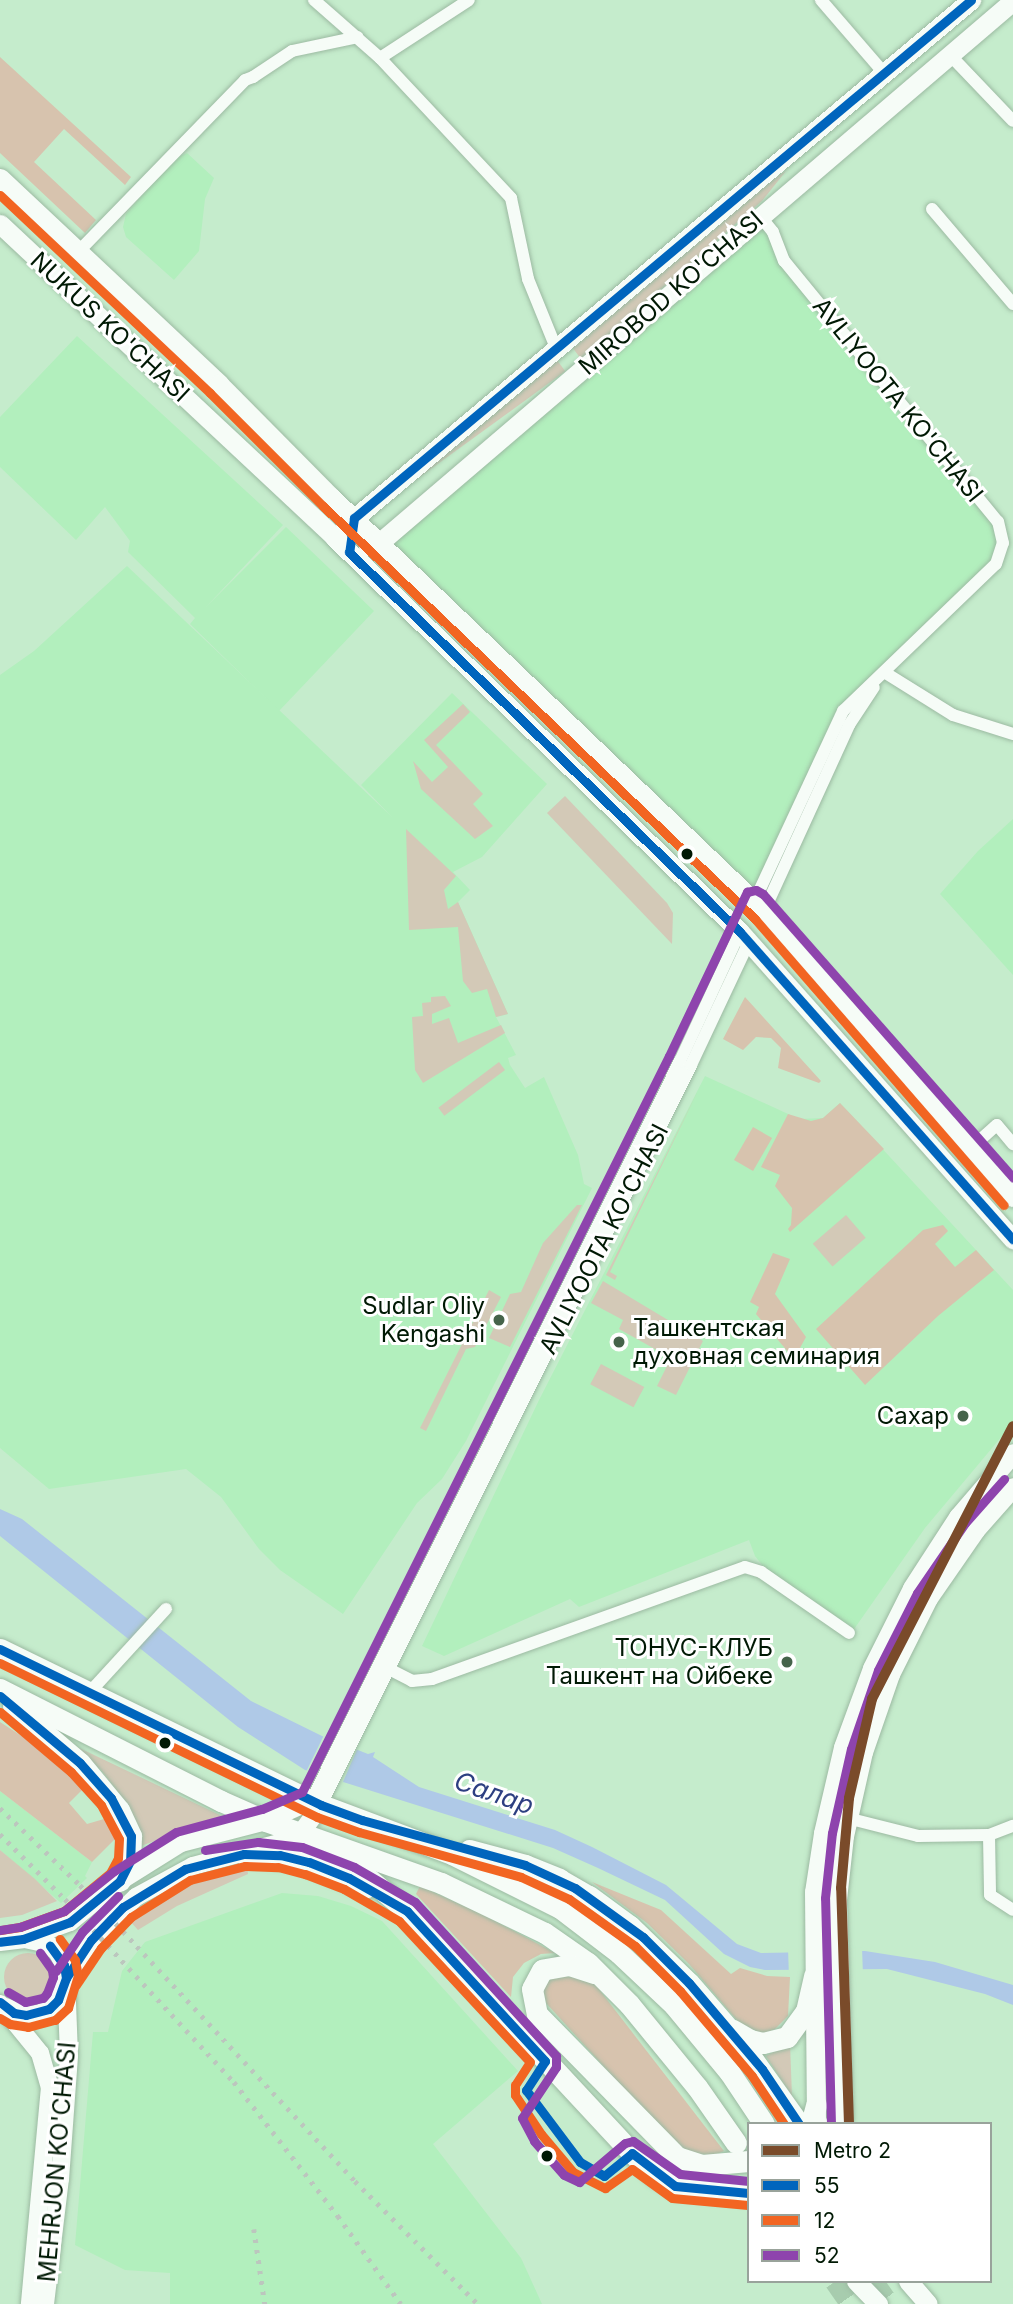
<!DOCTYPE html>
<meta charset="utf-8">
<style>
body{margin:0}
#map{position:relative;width:1013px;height:2304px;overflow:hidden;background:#c5eccc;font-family:Inter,sans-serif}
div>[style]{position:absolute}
.built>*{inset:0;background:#b2efbd}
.green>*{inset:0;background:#d3c9b7;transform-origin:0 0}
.round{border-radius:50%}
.forest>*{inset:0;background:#d7c3ae;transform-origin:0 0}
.water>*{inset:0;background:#afc9e7}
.pier>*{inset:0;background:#c5eccc;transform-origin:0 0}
.highway-tunnel>*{height:21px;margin-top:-10.5px;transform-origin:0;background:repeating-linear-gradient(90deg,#a7ccae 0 21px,transparent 0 31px)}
.roads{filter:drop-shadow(0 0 2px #9cbaa2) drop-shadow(0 0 2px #9cbaa2)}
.street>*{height:12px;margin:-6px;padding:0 6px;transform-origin:6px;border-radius:6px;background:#f6fcf7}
.secondary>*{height:18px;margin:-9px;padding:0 9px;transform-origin:9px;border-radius:9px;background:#f6fcf7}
.primary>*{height:19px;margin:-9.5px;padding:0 9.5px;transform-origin:9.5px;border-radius:9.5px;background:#f6fcf7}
.highway>*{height:21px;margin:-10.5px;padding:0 10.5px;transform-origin:10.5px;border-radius:10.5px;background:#f6fcf7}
.rail>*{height:4.5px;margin-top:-2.25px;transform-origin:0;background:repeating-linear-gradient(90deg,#bcc6be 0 3.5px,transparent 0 10.5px)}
.bus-1>*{height:9px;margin:-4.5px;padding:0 4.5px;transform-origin:4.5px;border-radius:4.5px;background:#0065bd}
.bus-2>*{height:9px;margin:-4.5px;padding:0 4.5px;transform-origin:4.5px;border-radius:4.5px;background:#f26522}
.bus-3>*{height:9px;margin:-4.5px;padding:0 4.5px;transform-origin:4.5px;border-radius:4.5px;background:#8e44ad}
.metro-1>*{height:10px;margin:-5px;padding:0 5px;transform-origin:5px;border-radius:5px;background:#7a4b2a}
.dots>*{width:19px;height:19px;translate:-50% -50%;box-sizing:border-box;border:4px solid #fff;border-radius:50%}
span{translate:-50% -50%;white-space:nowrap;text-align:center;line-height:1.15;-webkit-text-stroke:6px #fff;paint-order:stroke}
.street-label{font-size:24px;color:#001904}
.poi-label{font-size:24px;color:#001904}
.right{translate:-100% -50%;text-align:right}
.left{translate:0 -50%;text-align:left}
.water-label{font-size:26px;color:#2d3f81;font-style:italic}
.legend{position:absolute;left:747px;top:2122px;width:245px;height:161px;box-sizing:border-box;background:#fff;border:2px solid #99a39b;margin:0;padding:9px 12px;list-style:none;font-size:21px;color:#001904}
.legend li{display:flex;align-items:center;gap:14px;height:35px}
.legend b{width:35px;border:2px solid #99a39b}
</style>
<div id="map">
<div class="built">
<div style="clip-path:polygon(187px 153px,214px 178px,205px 199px,199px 251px,174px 280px,126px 237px,123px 227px,126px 214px,172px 160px)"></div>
<div style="clip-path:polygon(761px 217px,777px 249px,998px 522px,1001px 553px,847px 706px,754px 902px,379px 543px)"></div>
<div style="clip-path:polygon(77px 336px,283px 525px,205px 608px,286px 527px,374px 611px,279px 711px,190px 624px,195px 618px,128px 552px,130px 541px,105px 507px,76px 540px,0 467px,0 417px)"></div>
<div style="clip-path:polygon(127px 566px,392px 817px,361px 785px,452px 693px,547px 784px,482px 857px,453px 872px,470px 890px,458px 902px,508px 1014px,496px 1017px,516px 1055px,508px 1058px,510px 1065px,525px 1088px,544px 1077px,578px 1155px,584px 1184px,592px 1188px,466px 1441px,442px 1479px,417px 1503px,343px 1614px,280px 1570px,259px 1549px,221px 1497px,186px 1469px,49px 1489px,0 1448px,0 675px,34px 651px)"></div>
<div style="clip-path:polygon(1013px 819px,1013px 975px,940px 894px,978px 851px)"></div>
<div style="clip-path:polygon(705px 1076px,799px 1119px,823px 1118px,840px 1103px,1013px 1290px,1013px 1423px,925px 1528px,852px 1632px,771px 1576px,755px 1556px,749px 1540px,579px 1607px,570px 1599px,444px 1656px,422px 1646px,539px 1400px)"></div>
<div style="clip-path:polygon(0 1791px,92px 1862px,85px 1876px,87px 1878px,61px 1903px,0 1850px)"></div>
<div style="clip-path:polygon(282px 1893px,318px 1896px,351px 1906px,382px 1921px,518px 2071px,433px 2144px,521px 2258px,542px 2304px,170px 2304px,170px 2273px,125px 2270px,75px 2245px,93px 2032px,108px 2032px,122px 1971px,145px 1942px)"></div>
</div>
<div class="green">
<div style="clip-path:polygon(786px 171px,762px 201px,581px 359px,572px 347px,753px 191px)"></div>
<div style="left:557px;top:360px;width:14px;height:207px;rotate:54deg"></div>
<div style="clip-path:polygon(463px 704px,470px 712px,436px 745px,483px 794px,473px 804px,493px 826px,475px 839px,421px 789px,413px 761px,432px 782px,448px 767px,424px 740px)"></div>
<div style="clip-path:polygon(565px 796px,667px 903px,673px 913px,672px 944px,547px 813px)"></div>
<div style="clip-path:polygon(406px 829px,456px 876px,444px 890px,448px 909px,458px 902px,508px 1014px,496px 1017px,487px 989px,472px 993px,463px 981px,458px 927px,409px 930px)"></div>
<div style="clip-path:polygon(445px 996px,451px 1006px,432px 1014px,432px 1024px,449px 1018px,458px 1043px,501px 1025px,505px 1033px,423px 1083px,415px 1070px,412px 1017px,423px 1016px,422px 1003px,431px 1002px,431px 997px)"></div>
<div style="left:499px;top:1062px;width:10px;height:76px;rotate:53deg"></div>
<div style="clip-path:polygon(698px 1091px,610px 1272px,617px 1276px,615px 1280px,606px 1275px)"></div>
<div style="clip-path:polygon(577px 1205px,582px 1205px,510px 1347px,489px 1338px,510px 1294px,521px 1292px,543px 1243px)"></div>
<div style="left:846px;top:1215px;width:30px;height:44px;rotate:49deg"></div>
<div style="clip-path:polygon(603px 1281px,703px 1341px,676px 1395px,657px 1386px,671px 1358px,619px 1329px,623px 1320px,591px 1303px)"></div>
<div style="clip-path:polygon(489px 1290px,501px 1297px,475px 1347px,466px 1349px,426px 1431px,420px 1428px)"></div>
<div style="left:601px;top:1364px;width:49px;height:23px;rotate:28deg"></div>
<div style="clip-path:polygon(71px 1744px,222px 1816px,141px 1846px,121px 1796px,101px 1770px)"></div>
<div style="clip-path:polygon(0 1850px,35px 1879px,57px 1901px,22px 1915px,0 1918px)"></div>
<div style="clip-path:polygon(247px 1868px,248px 1874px,177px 1906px,138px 1930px,128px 1919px,156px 1899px,185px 1883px,216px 1873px)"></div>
<div class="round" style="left:4px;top:1953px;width:48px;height:48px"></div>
<div style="clip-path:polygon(790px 2043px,792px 2097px,766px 2056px)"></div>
</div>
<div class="forest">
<div style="clip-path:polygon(0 57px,131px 177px,125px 185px,64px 129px,34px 162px,96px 220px,85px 233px,0 153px)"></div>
<div style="clip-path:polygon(745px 997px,821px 1081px,819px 1083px,778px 1068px,781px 1048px,771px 1038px,756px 1037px,743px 1050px,723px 1039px)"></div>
<div style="clip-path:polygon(840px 1103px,884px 1149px,790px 1232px,788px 1229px,791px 1225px,792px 1208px,775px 1186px,780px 1175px,761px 1167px,788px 1114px,811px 1121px,823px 1118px)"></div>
<div style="left:753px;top:1127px;width:22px;height:38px;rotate:30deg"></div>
<div style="clip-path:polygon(943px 1225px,948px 1231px,935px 1244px,955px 1267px,976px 1250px,994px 1270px,938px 1316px,865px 1385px,816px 1329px,923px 1230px)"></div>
<div style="clip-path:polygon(773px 1253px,790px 1259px,775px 1294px,806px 1337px,794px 1359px,756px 1314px,759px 1307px,750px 1302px)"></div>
<div style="clip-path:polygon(0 1722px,57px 1759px,87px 1785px,69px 1803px,87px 1824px,104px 1819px,112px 1824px,117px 1837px,92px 1862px,0 1791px)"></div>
<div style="clip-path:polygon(592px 1882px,661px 1910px,731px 1974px,740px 1968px,767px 1976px,790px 1977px,788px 2016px,775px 2029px,764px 2034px,741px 2025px,689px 1964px,647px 1923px)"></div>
<div style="clip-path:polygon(420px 1886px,484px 1915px,555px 1953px,541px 1954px,524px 1963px,513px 1977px,511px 1997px,416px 1894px)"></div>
<div style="clip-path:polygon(556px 1973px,585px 1974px,598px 1988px,724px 2151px,713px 2156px,681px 2151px,666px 2135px,546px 2003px,543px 1988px,546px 1978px)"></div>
</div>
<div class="water">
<div style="clip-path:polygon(0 1509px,22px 1519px,251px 1701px,322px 1736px,368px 1754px,375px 1752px,373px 1757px,419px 1787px,555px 1830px,592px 1847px,666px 1885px,737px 1944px,761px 1953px,865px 1951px,935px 1962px,1013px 1985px,1013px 2005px,985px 1994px,887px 1969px,765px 1970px,750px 1967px,724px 1954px,665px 1900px,598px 1868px,553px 1848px,305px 1770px,238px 1727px,0 1536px)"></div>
</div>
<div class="pier">
<div style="clip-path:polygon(325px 1733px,359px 1745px,342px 1784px,305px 1774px)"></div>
<div style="left:862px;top:1947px;width:24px;height:74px;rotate:88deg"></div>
</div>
<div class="highway-tunnel">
<div style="left:835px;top:2281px;width:28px;rotate:55deg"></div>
<div style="left:873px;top:2281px;width:28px;rotate:55deg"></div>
</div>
<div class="roads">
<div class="street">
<div style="left:314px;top:0;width:88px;rotate:41.3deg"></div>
<div style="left:380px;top:58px;width:192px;rotate:46.9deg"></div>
<div style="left:511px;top:198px;width:83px;rotate:78.1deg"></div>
<div style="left:528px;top:279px;width:74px;rotate:67.9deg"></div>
<div style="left:821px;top:0;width:96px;rotate:49.2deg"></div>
<div style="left:950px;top:55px;width:91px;rotate:46.3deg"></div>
<div style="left:380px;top:58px;width:106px;rotate:-33.1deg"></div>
<div style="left:932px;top:209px;width:125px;rotate:49.5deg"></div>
<div style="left:78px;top:252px;width:240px;rotate:-45.8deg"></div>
<div style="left:245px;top:80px;width:9px;rotate:-21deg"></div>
<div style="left:253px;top:77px;width:47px;rotate:-33.7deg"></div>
<div style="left:292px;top:51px;width:67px;rotate:-12deg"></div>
<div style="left:884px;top:672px;width:81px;rotate:31.9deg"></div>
<div style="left:953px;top:715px;width:63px;rotate:17.6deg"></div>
<div style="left:754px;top:902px;width:211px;rotate:-65deg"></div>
<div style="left:843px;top:711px;width:212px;rotate:-43.9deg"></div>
<div style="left:996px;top:564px;width:22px;rotate:-72deg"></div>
<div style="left:1003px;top:543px;width:22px;rotate:-103deg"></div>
<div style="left:998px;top:522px;width:338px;rotate:-129.3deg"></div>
<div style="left:784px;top:261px;width:31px;rotate:-111deg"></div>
<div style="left:773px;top:232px;width:19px;rotate:-129deg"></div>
<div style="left:764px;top:911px;width:205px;rotate:-65.4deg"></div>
<div style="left:849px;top:725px;width:45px;rotate:-56.7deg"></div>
<div style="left:970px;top:1149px;width:36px;rotate:-42deg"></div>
<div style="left:997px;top:1125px;width:25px;rotate:50deg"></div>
<div style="left:381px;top:1665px;width:35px;rotate:27deg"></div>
<div style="left:412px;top:1681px;width:20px;rotate:-6deg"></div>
<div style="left:432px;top:1679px;width:332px;rotate:-19.7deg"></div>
<div style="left:745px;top:1567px;width:17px;rotate:17deg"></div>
<div style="left:761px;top:1572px;width:107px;rotate:34.7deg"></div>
<div style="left:89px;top:1693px;width:114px;rotate:-47.5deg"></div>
<div style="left:311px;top:1801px;width:827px;rotate:-63.5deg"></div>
<div style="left:680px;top:1061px;width:142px;rotate:-65.1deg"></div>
<div style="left:321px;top:1805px;width:827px;rotate:-63.43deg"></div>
<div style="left:691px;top:1065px;width:136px;rotate:-64.8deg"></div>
<div style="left:847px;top:1818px;width:73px;rotate:14.2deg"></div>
<div style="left:918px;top:1836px;width:71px;rotate:-0.8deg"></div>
<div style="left:989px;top:1835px;width:60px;rotate:89deg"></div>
<div style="left:990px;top:1895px;width:27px;rotate:33deg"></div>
<div style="left:989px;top:1835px;width:26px;rotate:-21deg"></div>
</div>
<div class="secondary">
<div style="left:0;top:1942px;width:23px;rotate:-7deg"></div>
<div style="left:23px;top:1939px;width:50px;rotate:-19.9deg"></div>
<div style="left:70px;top:1922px;width:65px;rotate:-39.4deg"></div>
<div style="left:120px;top:1881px;width:72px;rotate:-31.9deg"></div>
<div style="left:181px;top:1843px;width:88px;rotate:-14.5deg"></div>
<div style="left:266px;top:1821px;width:49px;rotate:-24deg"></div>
<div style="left:0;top:2004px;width:63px;rotate:50.8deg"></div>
<div style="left:40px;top:2053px;width:35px;rotate:74deg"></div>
<div style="left:50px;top:2087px;width:218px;rotate:95.3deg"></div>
<div style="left:5px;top:2007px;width:22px;rotate:21deg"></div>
<div style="left:26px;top:2015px;width:12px;rotate:-5deg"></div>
<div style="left:38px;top:2014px;width:12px;rotate:-24deg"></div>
<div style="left:49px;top:2009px;width:24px;rotate:-52deg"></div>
<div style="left:64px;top:1990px;width:25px;rotate:-90deg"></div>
<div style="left:64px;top:1965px;width:13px;rotate:-117deg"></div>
<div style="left:58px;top:1953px;width:13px;rotate:-138deg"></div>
<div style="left:48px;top:1944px;width:24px;rotate:-168deg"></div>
<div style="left:45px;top:2304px;width:126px;rotate:-83.2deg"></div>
<div style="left:60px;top:2179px;width:124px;rotate:-85.8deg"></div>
<div style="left:69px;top:2055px;width:77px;rotate:-92.2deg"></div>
<div style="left:66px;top:1978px;width:45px;rotate:-56.7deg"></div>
<div style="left:91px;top:1940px;width:62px;rotate:-43.7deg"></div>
<div style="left:136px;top:1897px;width:65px;rotate:-28.5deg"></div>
<div style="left:193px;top:1866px;width:100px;rotate:-15deg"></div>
<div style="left:290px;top:1840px;width:13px;rotate:-32deg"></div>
<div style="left:301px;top:1833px;width:34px;rotate:-54deg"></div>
</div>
<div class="primary">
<div style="left:0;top:178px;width:301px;rotate:43.2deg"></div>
<div style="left:219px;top:384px;width:159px;rotate:45.3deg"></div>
<div style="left:331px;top:497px;width:599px;rotate:43.71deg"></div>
<div style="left:764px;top:911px;width:379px;rotate:49deg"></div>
<div style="left:0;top:224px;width:458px;rotate:43.1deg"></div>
<div style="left:334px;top:537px;width:566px;rotate:44.21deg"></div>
<div style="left:740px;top:932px;width:411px;rotate:48.4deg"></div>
<div style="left:345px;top:526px;width:818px;rotate:-40.04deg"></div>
<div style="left:368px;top:546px;width:11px;rotate:-15deg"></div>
<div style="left:379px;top:543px;width:834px;rotate:-40.53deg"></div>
<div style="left:843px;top:2119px;width:220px;rotate:-91.6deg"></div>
<div style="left:837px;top:1899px;width:63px;rotate:-83.7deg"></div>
<div style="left:844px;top:1836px;width:86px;rotate:-77.3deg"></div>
<div style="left:863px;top:1752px;width:83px;rotate:-70.9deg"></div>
<div style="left:890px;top:1674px;width:85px;rotate:-63.4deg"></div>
<div style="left:928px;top:1598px;width:83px;rotate:-55.3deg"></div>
<div style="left:975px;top:1530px;width:57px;rotate:-48.5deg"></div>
<div style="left:816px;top:2121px;width:229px;rotate:-90.5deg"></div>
<div style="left:814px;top:1892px;width:60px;rotate:-81.3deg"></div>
<div style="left:823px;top:1833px;width:88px;rotate:-76.9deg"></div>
<div style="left:843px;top:1747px;width:84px;rotate:-69.8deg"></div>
<div style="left:872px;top:1668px;width:89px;rotate:-63.4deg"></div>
<div style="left:912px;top:1588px;width:85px;rotate:-57.1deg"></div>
<div style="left:958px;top:1517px;width:84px;rotate:-49.3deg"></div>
<div style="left:856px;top:2281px;width:32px;rotate:46deg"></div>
<div style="left:908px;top:2281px;width:30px;rotate:49deg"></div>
</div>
<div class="highway">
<div style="left:0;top:1649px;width:346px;rotate:26deg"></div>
<div style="left:311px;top:1801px;width:151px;rotate:20.6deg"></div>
<div style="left:452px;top:1854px;width:121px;rotate:26.6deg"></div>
<div style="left:560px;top:1908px;width:74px;rotate:37.3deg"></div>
<div style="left:619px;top:1953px;width:76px;rotate:43.4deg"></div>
<div style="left:674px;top:2005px;width:88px;rotate:50.5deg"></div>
<div style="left:730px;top:2073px;width:61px;rotate:56.3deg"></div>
<div style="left:0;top:1689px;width:248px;rotate:26.9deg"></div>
<div style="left:221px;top:1801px;width:49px;rotate:24deg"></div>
<div style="left:266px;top:1821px;width:186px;rotate:19.5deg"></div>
<div style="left:441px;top:1883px;width:115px;rotate:25.7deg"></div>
<div style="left:545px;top:1933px;width:52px;rotate:34.9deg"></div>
<div style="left:588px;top:1963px;width:58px;rotate:45deg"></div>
<div style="left:629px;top:2004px;width:107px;rotate:50.7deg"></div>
<div style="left:697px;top:2087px;width:68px;rotate:55.1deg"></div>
<div style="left:13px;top:1706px;width:88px;rotate:40.4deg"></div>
<div style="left:80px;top:1763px;width:61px;rotate:50.3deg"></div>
<div style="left:119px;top:1810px;width:29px;rotate:65deg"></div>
<div style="left:131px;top:1836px;width:25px;rotate:92deg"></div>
<div style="left:130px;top:1861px;width:22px;rotate:117deg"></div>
<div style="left:335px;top:1850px;width:94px;rotate:40.3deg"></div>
<div style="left:407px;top:1911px;width:330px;rotate:47.1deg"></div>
<div style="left:632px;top:2153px;width:34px;rotate:43deg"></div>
<div style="left:657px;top:2176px;width:26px;rotate:28deg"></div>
<div style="left:680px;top:2188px;width:69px;rotate:4.1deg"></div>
<div style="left:469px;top:1850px;width:58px;rotate:15deg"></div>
<div style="left:525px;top:1865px;width:37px;rotate:22deg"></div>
<div style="left:559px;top:1879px;width:34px;rotate:30deg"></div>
<div style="left:589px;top:1896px;width:51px;rotate:36.2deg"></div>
<div style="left:630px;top:1926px;width:82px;rotate:44deg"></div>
<div style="left:689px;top:1983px;width:81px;rotate:49deg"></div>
<div style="left:742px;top:2044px;width:98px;rotate:54.5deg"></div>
<div style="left:244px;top:1854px;width:55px;rotate:5.2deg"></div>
<div style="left:299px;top:1859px;width:73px;rotate:22.7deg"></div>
<div style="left:594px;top:1973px;width:26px;rotate:-162deg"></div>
<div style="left:569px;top:1965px;width:27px;rotate:170deg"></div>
<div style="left:542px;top:1970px;width:21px;rotate:118deg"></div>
<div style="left:532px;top:1989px;width:25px;rotate:79deg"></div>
<div style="left:537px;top:2014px;width:200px;rotate:45.6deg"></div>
<div style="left:677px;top:2157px;width:26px;rotate:18deg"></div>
<div style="left:702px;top:2165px;width:47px;rotate:-4.9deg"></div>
<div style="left:733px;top:2030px;width:20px;rotate:30deg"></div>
<div style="left:750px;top:2040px;width:13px;rotate:13deg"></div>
<div style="left:763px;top:2043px;width:25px;rotate:-14deg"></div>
<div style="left:787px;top:2037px;width:32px;rotate:-54deg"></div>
<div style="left:806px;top:2011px;width:37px;rotate:-77deg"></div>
<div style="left:811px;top:2124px;width:20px;rotate:-75deg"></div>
<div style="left:835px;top:2124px;width:19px;rotate:-69deg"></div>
</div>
</div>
<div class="rail">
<div style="left:0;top:1808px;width:111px;rotate:43.9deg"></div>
<div style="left:80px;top:1885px;width:404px;rotate:47.1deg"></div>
<div style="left:355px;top:2181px;width:174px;rotate:45deg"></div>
<div style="left:0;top:1834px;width:92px;rotate:45deg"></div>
<div style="left:65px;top:1899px;width:249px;rotate:47.3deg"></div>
<div style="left:234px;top:2082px;width:170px;rotate:52.2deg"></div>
<div style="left:338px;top:2216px;width:108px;rotate:54.4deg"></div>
<div style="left:254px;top:2229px;width:76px;rotate:81.7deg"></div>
</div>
<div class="bus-1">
<div style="left:971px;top:0;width:806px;rotate:139.98deg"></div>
<div style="left:354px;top:518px;width:34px;rotate:98deg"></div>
<div style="left:349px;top:552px;width:545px;rotate:44.18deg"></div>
<div style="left:740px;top:932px;width:411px;rotate:48.4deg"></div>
<div style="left:0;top:1649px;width:357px;rotate:25.9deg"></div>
<div style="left:321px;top:1805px;width:44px;rotate:20.1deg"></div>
<div style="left:362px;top:1820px;width:169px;rotate:15.4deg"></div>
<div style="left:525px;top:1865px;width:55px;rotate:24.7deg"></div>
<div style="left:575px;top:1888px;width:84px;rotate:35.8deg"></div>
<div style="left:643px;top:1937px;width:65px;rotate:45deg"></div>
<div style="left:689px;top:1983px;width:113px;rotate:49.7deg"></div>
<div style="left:762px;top:2069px;width:66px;rotate:56.1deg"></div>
<div style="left:0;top:1696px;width:104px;rotate:39.9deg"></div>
<div style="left:80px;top:1763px;width:47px;rotate:48.5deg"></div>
<div style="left:111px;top:1798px;width:43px;rotate:62.2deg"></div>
<div style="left:131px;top:1836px;width:25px;rotate:92deg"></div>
<div style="left:130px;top:1861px;width:22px;rotate:117deg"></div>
<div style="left:120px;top:1881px;width:65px;rotate:140.6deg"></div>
<div style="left:70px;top:1922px;width:50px;rotate:160.1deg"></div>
<div style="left:23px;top:1939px;width:23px;rotate:173deg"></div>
<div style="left:66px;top:1978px;width:45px;rotate:-56.7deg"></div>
<div style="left:91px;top:1940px;width:46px;rotate:-45.9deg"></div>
<div style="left:123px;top:1907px;width:73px;rotate:-31.5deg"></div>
<div style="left:185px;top:1869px;width:61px;rotate:-14.3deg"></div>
<div style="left:244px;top:1854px;width:36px;rotate:2deg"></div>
<div style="left:280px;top:1855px;width:30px;rotate:14deg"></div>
<div style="left:309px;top:1862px;width:43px;rotate:21.8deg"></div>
<div style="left:349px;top:1878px;width:67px;rotate:29.6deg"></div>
<div style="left:407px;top:1911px;width:204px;rotate:47.4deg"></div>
<div style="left:545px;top:2061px;width:35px;rotate:123deg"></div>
<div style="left:526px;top:2090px;width:90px;rotate:53.1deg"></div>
<div style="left:580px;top:2162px;width:28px;rotate:30deg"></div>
<div style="left:604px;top:2176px;width:36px;rotate:-39deg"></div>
<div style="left:632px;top:2153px;width:54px;rotate:37.5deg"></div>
<div style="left:675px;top:2186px;width:74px;rotate:5.4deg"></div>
<div style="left:0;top:2002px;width:18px;rotate:38deg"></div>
<div style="left:14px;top:2013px;width:12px;rotate:9deg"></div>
<div style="left:26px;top:2015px;width:24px;rotate:-15deg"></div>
<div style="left:49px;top:2009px;width:13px;rotate:-45deg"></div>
<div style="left:58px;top:2000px;width:23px;rotate:-70deg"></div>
<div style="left:66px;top:1978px;width:13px;rotate:-99deg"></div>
<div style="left:64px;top:1965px;width:24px;rotate:-126deg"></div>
</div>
<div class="bus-2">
<div style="left:0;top:195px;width:289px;rotate:43.3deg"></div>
<div style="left:210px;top:393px;width:160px;rotate:45deg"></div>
<div style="left:323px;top:506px;width:598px;rotate:43.71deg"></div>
<div style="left:755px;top:919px;width:379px;rotate:49deg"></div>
<div style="left:0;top:1663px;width:352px;rotate:25.9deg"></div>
<div style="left:317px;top:1817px;width:45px;rotate:19.7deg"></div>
<div style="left:359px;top:1832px;width:168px;rotate:15.5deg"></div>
<div style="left:521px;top:1877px;width:53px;rotate:24.6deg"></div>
<div style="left:569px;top:1899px;width:81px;rotate:35.5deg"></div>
<div style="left:635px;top:1946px;width:64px;rotate:45deg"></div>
<div style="left:680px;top:1991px;width:111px;rotate:49.7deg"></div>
<div style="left:752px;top:2076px;width:58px;rotate:56.3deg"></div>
<div style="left:0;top:1712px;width:93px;rotate:40.2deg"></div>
<div style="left:71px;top:1772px;width:45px;rotate:47.7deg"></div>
<div style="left:101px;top:1805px;width:38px;rotate:62deg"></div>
<div style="left:119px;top:1839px;width:19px;rotate:93deg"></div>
<div style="left:118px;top:1858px;width:17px;rotate:118deg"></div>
<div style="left:110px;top:1873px;width:60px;rotate:140.4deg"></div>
<div style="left:64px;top:1911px;width:47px;rotate:160deg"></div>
<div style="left:20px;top:1927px;width:20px;rotate:171deg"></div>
<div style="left:76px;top:1985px;width:45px;rotate:-56deg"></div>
<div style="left:101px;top:1948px;width:43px;rotate:-45.9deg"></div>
<div style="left:131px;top:1917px;width:70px;rotate:-32.1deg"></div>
<div style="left:190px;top:1880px;width:57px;rotate:-14.3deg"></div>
<div style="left:245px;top:1866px;width:33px;rotate:2deg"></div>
<div style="left:278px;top:1867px;width:28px;rotate:15deg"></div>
<div style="left:305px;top:1874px;width:42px;rotate:21deg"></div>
<div style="left:344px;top:1889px;width:64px;rotate:30.2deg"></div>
<div style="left:399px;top:1921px;width:192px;rotate:47.1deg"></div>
<div style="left:530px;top:2062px;width:27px;rotate:123deg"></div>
<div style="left:515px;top:2085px;width:10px;rotate:90deg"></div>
<div style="left:515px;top:2095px;width:47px;rotate:56.3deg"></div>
<div style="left:541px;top:2134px;width:50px;rotate:49.9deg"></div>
<div style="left:573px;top:2172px;width:36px;rotate:27deg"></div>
<div style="left:605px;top:2188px;width:33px;rotate:-35deg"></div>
<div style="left:632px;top:2169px;width:49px;rotate:35.9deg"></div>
<div style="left:672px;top:2198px;width:76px;rotate:5.3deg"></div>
<div style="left:0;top:2018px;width:12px;rotate:31deg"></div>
<div style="left:10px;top:2024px;width:18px;rotate:9deg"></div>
<div style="left:28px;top:2027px;width:28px;rotate:-15deg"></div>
<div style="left:55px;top:2020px;width:18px;rotate:-43deg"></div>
<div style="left:68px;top:2008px;width:34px;rotate:-73deg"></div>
<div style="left:78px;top:1976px;width:16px;rotate:-101deg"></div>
<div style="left:75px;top:1960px;width:26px;rotate:-126deg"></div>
</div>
<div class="bus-3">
<div style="left:205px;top:1850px;width:54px;rotate:-8.6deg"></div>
<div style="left:258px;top:1842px;width:44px;rotate:6.5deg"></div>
<div style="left:302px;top:1847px;width:56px;rotate:21deg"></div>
<div style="left:354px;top:1867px;width:70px;rotate:29.8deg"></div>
<div style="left:415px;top:1902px;width:209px;rotate:47.5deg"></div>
<div style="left:556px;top:2056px;width:11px;rotate:90deg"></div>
<div style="left:556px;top:2067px;width:61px;rotate:123.7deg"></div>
<div style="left:522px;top:2118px;width:26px;rotate:62deg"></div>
<div style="left:534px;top:2141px;width:45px;rotate:48.6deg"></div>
<div style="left:564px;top:2175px;width:17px;rotate:25deg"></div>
<div style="left:579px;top:2182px;width:60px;rotate:-40.3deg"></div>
<div style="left:625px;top:2143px;width:8px;rotate:-14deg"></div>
<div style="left:633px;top:2141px;width:57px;rotate:35.1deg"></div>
<div style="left:680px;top:2174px;width:69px;rotate:5.8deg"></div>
<div style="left:0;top:1930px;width:20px;rotate:-9deg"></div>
<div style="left:20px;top:1927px;width:47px;rotate:-20deg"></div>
<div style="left:64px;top:1911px;width:64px;rotate:-38.7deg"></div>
<div style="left:114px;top:1871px;width:73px;rotate:-32.2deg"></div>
<div style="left:176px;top:1832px;width:89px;rotate:-15deg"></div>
<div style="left:262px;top:1809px;width:43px;rotate:-23deg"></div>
<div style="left:302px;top:1792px;width:822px;rotate:-63.5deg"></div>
<div style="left:669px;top:1056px;width:182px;rotate:-64.6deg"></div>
<div style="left:747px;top:892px;width:9px;rotate:-13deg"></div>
<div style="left:756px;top:890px;width:8px;rotate:30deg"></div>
<div style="left:763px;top:894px;width:378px;rotate:48.6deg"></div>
<div style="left:56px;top:1971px;width:47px;rotate:-56.3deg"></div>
<div style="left:82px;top:1932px;width:51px;rotate:-45deg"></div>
<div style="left:8px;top:1992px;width:20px;rotate:30deg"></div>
<div style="left:25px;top:2002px;width:18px;rotate:-13deg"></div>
<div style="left:43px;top:1998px;width:6px;rotate:-51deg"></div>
<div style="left:47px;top:1993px;width:17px;rotate:-69deg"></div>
<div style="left:53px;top:1977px;width:7px;rotate:-98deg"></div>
<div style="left:52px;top:1970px;width:21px;rotate:-125deg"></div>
<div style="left:831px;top:2124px;width:226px;rotate:-91.5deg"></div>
<div style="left:825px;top:1898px;width:65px;rotate:-83.9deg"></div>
<div style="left:832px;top:1833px;width:86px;rotate:-77.3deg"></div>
<div style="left:851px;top:1749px;width:83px;rotate:-71.1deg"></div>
<div style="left:878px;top:1670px;width:86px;rotate:-63.1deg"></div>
<div style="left:917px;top:1593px;width:85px;rotate:-55.6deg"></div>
<div style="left:965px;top:1523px;width:59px;rotate:-48.4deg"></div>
</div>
<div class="metro-1">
<div style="left:849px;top:2124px;width:236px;rotate:-91.9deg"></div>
<div style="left:841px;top:1888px;width:90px;rotate:-84.9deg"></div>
<div style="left:849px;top:1798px;width:102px;rotate:-76.9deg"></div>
<div style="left:872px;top:1699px;width:307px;rotate:-62.7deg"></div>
</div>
<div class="dots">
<div style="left:687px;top:854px;background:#001904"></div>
<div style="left:499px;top:1320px;background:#45634a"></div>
<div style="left:619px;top:1342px;background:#45634a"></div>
<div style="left:963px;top:1416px;background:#45634a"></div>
<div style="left:787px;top:1662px;background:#45634a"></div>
<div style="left:165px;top:1743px;background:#001904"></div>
<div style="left:547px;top:2156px;background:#001904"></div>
</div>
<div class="street-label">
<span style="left:671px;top:293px;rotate:-41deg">MIROBOD KO'CHASI</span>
<span style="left:110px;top:327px;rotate:43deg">NUKUS KO'CHASI</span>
<span style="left:898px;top:400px;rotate:51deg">AVLIYOOTA KO'CHASI</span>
<span style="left:604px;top:1239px;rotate:-63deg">AVLIYOOTA KO'CHASI</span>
<span style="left:57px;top:2162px;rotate:-85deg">MEHRJON KO'CHASI</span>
</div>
<div class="poi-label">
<span class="right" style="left:485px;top:1320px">Sudlar Oliy<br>Kengashi</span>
<span class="left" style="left:633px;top:1342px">Ташкентская<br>духовная семинария</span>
<span class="right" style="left:949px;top:1416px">Сахар</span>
<span class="right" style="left:773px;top:1662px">ТОНУС-КЛУБ<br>Ташкент на Ойбеке</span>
</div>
<div class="water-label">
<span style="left:494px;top:1793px;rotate:19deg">Салар</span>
</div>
<ul class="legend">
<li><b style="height:9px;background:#7a4b2a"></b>Metro 2</li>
<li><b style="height:9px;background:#0065bd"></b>55</li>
<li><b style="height:9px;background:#f26522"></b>12</li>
<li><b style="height:9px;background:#8e44ad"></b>52</li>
</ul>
</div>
